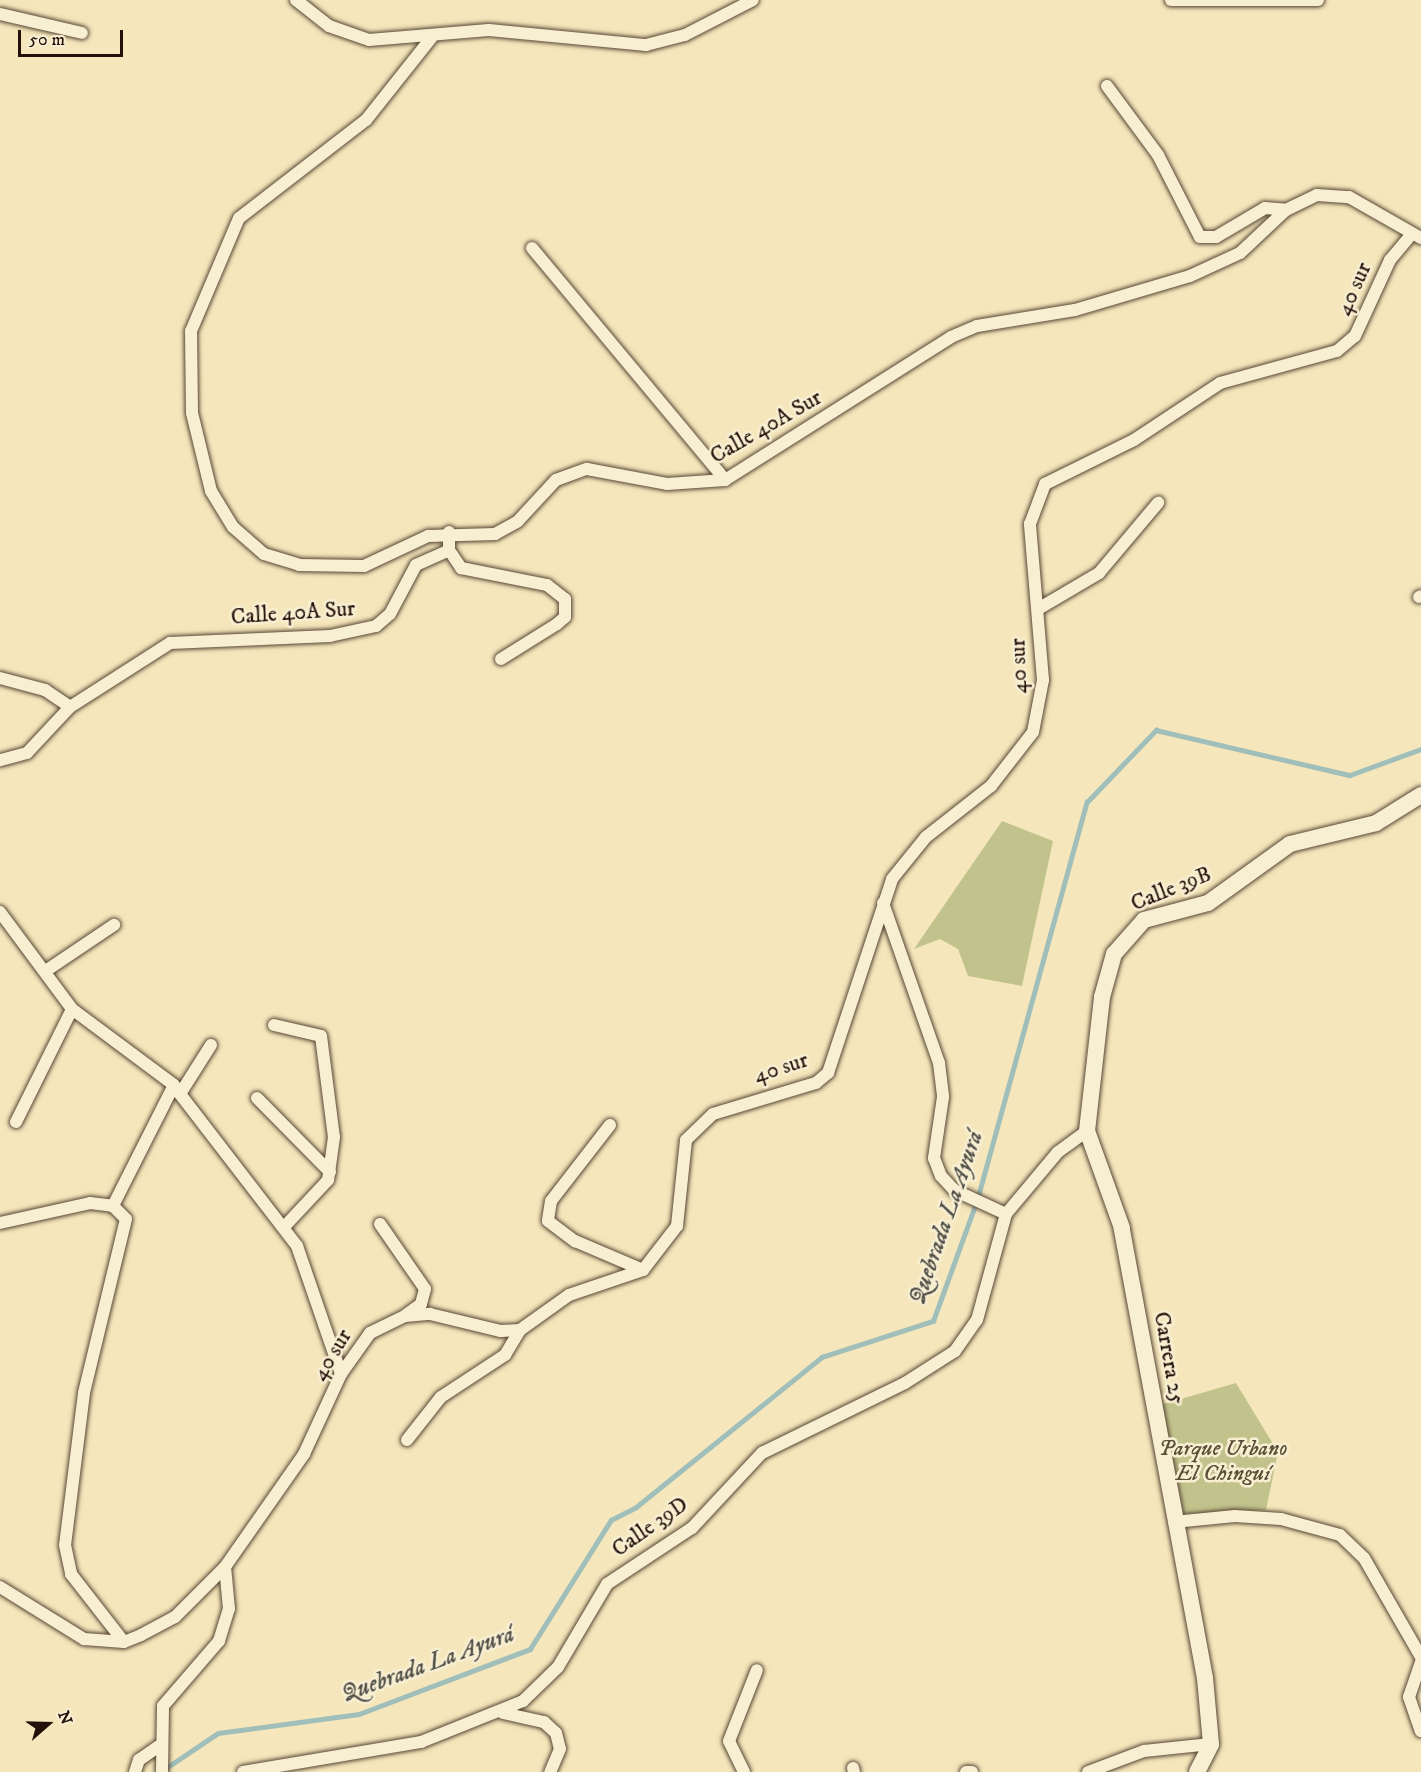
<!DOCTYPE html>
<meta charset="utf-8">
<style>
body{margin:0}
#map{position:relative;width:1421px;height:1772px;overflow:hidden;background:#f5e7bb;font-family:"IM FELL DW Pica",serif}
div>[style]{position:absolute}
.green>*{inset:0;background:#c2c38c}
.stream>*{height:4.5px;margin:-2.25px;padding:0 2.25px;transform-origin:2.25px;border-radius:2.25px;background:#a0beba}
.roads{filter:drop-shadow(0 0 2px #584636) drop-shadow(0 0 2px #584636)}
.street>*{height:12px;margin:-6px;padding:0 6px;transform-origin:6px;border-radius:6px;background:#f8efd3}
.secondary>*{height:16px;margin:-8px;padding:0 8px;transform-origin:8px;border-radius:8px;background:#f8efd3}
span{translate:-50% -50%;white-space:nowrap;text-align:center;line-height:1.15;-webkit-text-stroke:5px #f8efd3;paint-order:stroke}
.street-label{font-size:22px;color:#231109}
.park-label{font-size:22px;color:#5b4f37;font-style:italic}
.water-label{font-size:24px;color:#4f4e47;font-style:italic}
.north{position:absolute;left:18px;top:1694px;width:60px;height:60px;-webkit-text-stroke:4px #f8efd3;paint-order:stroke;rotate:70deg;font-size:16px;font-weight:700;line-height:24px;text-align:center;color:#231109}
.north::after{content:'';display:block;margin:auto;width:21px;height:27px;background:#231109;clip-path:polygon(50% 0,100% 100%,50% 72%,0 100%)}
.scale{position:absolute;left:18px;top:30px;width:105px;height:27px;box-sizing:border-box;border:3px solid #231109;border-top:0;padding-left:8px;font-size:18px;line-height:21px;white-space:nowrap;color:#231109;-webkit-text-stroke:4px #f8efd3;paint-order:stroke}
</style>
<div id="map">
<div class="green">
<div style="clip-path:polygon(1002px 821px,1053px 841px,1022px 986px,968px 976px,958px 949px,940px 939px,914px 949px)"></div>
<div style="clip-path:polygon(1236px 1383px,1278px 1452px,1266px 1510px,1179px 1514px,1160px 1405px)"></div>
</div>
<div class="stream">
<div style="left:163px;top:1770px;width:66px;rotate:-33.9deg"></div>
<div style="left:218px;top:1733px;width:142px;rotate:-7.7deg"></div>
<div style="left:359px;top:1714px;width:183px;rotate:-20.8deg"></div>
<div style="left:530px;top:1649px;width:152px;rotate:-57.9deg"></div>
<div style="left:611px;top:1520px;width:28px;rotate:-27deg"></div>
<div style="left:636px;top:1507px;width:239px;rotate:-38.9deg"></div>
<div style="left:822px;top:1357px;width:117px;rotate:-18deg"></div>
<div style="left:933px;top:1321px;width:129px;rotate:-70deg"></div>
<div style="left:977px;top:1200px;width:413px;rotate:-74.6deg"></div>
<div style="left:1087px;top:802px;width:100px;rotate:-46.2deg"></div>
<div style="left:1156px;top:730px;width:199px;rotate:13.1deg"></div>
<div style="left:1350px;top:775px;width:76px;rotate:-20.1deg"></div>
</div>
<div class="roads">
<div class="street">
<div style="left:296px;top:0;width:42px;rotate:38.2deg"></div>
<div style="left:329px;top:26px;width:42px;rotate:19.3deg"></div>
<div style="left:369px;top:40px;width:120px;rotate:-4.8deg"></div>
<div style="left:489px;top:30px;width:158px;rotate:5.5deg"></div>
<div style="left:646px;top:45px;width:40px;rotate:-14.4deg"></div>
<div style="left:685px;top:35px;width:76px;rotate:-27.2deg"></div>
<div style="left:1171px;top:0;width:147px"></div>
<div style="left:0;top:14px;width:84px;rotate:13deg"></div>
<div style="left:432px;top:37px;width:106px;rotate:128.5deg"></div>
<div style="left:366px;top:120px;width:160px;rotate:142.3deg"></div>
<div style="left:239px;top:218px;width:123px;rotate:113deg"></div>
<div style="left:191px;top:331px;width:82px;rotate:89.3deg"></div>
<div style="left:192px;top:413px;width:80px;rotate:76.3deg"></div>
<div style="left:211px;top:491px;width:42px;rotate:58.6deg"></div>
<div style="left:233px;top:527px;width:41px;rotate:41.1deg"></div>
<div style="left:264px;top:554px;width:37px;rotate:17deg"></div>
<div style="left:299px;top:565px;width:65px;rotate:0.9deg"></div>
<div style="left:364px;top:566px;width:71px;rotate:-25.1deg"></div>
<div style="left:428px;top:536px;width:67px;rotate:-1.7deg"></div>
<div style="left:495px;top:534px;width:26px;rotate:-29deg"></div>
<div style="left:518px;top:521px;width:56px;rotate:-47.2deg"></div>
<div style="left:556px;top:480px;width:33px;rotate:-20deg"></div>
<div style="left:587px;top:469px;width:81px;rotate:10.6deg"></div>
<div style="left:667px;top:484px;width:58px;rotate:-3.9deg"></div>
<div style="left:725px;top:480px;width:267px;rotate:-32.3deg"></div>
<div style="left:951px;top:337px;width:28px;rotate:-23deg"></div>
<div style="left:977px;top:326px;width:99px;rotate:-9.3deg"></div>
<div style="left:1075px;top:310px;width:120px;rotate:-16.5deg"></div>
<div style="left:1190px;top:276px;width:55px;rotate:-24.7deg"></div>
<div style="left:1240px;top:253px;width:63px;rotate:-43.1deg"></div>
<div style="left:1286px;top:210px;width:34px;rotate:-26deg"></div>
<div style="left:1317px;top:195px;width:32px;rotate:4deg"></div>
<div style="left:1349px;top:197px;width:83px;rotate:29.7deg"></div>
<div style="left:1107px;top:86px;width:86px;rotate:53.5deg"></div>
<div style="left:1158px;top:155px;width:92px;rotate:62.9deg"></div>
<div style="left:1200px;top:237px;width:16px"></div>
<div style="left:1216px;top:237px;width:57px;rotate:-30.6deg"></div>
<div style="left:1265px;top:208px;width:21px;rotate:5deg"></div>
<div style="left:532px;top:248px;width:302px;rotate:50.2deg"></div>
<div style="left:449px;top:550px;width:22px;rotate:56deg"></div>
<div style="left:461px;top:568px;width:88px;rotate:11.2deg"></div>
<div style="left:547px;top:585px;width:23px;rotate:38deg"></div>
<div style="left:565px;top:599px;width:18px;rotate:90deg"></div>
<div style="left:565px;top:617px;width:11px;rotate:139deg"></div>
<div style="left:557px;top:624px;width:66px;rotate:148deg"></div>
<div style="left:1419px;top:597px;width:2px;rotate:-27deg"></div>
<div style="left:1038px;top:609px;width:71px;rotate:-30.5deg"></div>
<div style="left:1099px;top:573px;width:92px;rotate:-49.9deg"></div>
<div style="left:0;top:678px;width:47px;rotate:14.9deg"></div>
<div style="left:45px;top:690px;width:30px;rotate:34deg"></div>
<div style="left:70px;top:707px;width:63px;rotate:133.1deg"></div>
<div style="left:27px;top:753px;width:28px;rotate:165deg"></div>
<div style="left:70px;top:707px;width:119px;rotate:-32.6deg"></div>
<div style="left:170px;top:643px;width:160px;rotate:-2.5deg"></div>
<div style="left:330px;top:636px;width:47px;rotate:-12.3deg"></div>
<div style="left:376px;top:626px;width:18px;rotate:-41deg"></div>
<div style="left:390px;top:614px;width:55px;rotate:-62deg"></div>
<div style="left:416px;top:565px;width:36px;rotate:-24deg"></div>
<div style="left:449px;top:550px;width:18px;rotate:-90deg"></div>
<div style="left:883px;top:903px;width:170px;rotate:70.7deg"></div>
<div style="left:939px;top:1063px;width:34px;rotate:83deg"></div>
<div style="left:943px;top:1097px;width:62px;rotate:98.4deg"></div>
<div style="left:934px;top:1158px;width:19px;rotate:69deg"></div>
<div style="left:941px;top:1176px;width:19px;rotate:47deg"></div>
<div style="left:954px;top:1190px;width:57px;rotate:24.8deg"></div>
<div style="left:0;top:912px;width:121px;rotate:53.4deg"></div>
<div style="left:72px;top:1009px;width:127px;rotate:36.7deg"></div>
<div style="left:174px;top:1085px;width:136px;rotate:116.8deg"></div>
<div style="left:47px;top:970px;width:81px;rotate:-33.9deg"></div>
<div style="left:274px;top:1025px;width:48px;rotate:13.2deg"></div>
<div style="left:321px;top:1036px;width:102px;rotate:82.7deg"></div>
<div style="left:334px;top:1137px;width:43px;rotate:97.9deg"></div>
<div style="left:328px;top:1180px;width:64px;rotate:133.1deg"></div>
<div style="left:176px;top:1089px;width:6px;rotate:51deg"></div>
<div style="left:180px;top:1094px;width:58px;rotate:-57.7deg"></div>
<div style="left:180px;top:1094px;width:192px;rotate:52.4deg"></div>
<div style="left:297px;top:1246px;width:135px;rotate:71deg"></div>
<div style="left:257px;top:1098px;width:104px;rotate:45.4deg"></div>
<div style="left:16px;top:1122px;width:126px;rotate:-63.6deg"></div>
<div style="left:610px;top:1125px;width:96px;rotate:127.8deg"></div>
<div style="left:551px;top:1201px;width:20px;rotate:99deg"></div>
<div style="left:548px;top:1221px;width:34px;rotate:37deg"></div>
<div style="left:575px;top:1241px;width:74px;rotate:23.1deg"></div>
<div style="left:0;top:1223px;width:92px;rotate:-12.5deg"></div>
<div style="left:90px;top:1203px;width:23px;rotate:7deg"></div>
<div style="left:113px;top:1206px;width:18px;rotate:45deg"></div>
<div style="left:126px;top:1219px;width:179px;rotate:103.6deg"></div>
<div style="left:84px;top:1393px;width:153px;rotate:97.1deg"></div>
<div style="left:65px;top:1545px;width:30px;rotate:78deg"></div>
<div style="left:71px;top:1574px;width:86px;rotate:52.1deg"></div>
<div style="left:380px;top:1224px;width:79px;rotate:55.3deg"></div>
<div style="left:425px;top:1289px;width:16px;rotate:105deg"></div>
<div style="left:421px;top:1304px;width:19px;rotate:144deg"></div>
<div style="left:407px;top:1440px;width:55px;rotate:-51.7deg"></div>
<div style="left:441px;top:1397px;width:77px;rotate:-33.3deg"></div>
<div style="left:505px;top:1355px;width:29px;rotate:-59deg"></div>
<div style="left:1174px;top:1522px;width:61px;rotate:-5.6deg"></div>
<div style="left:1235px;top:1516px;width:46px;rotate:3.7deg"></div>
<div style="left:1281px;top:1519px;width:61px;rotate:15.2deg"></div>
<div style="left:1340px;top:1535px;width:33px;rotate:44deg"></div>
<div style="left:1364px;top:1558px;width:114px;rotate:60.1deg"></div>
<div style="left:0;top:1587px;width:99px;rotate:31.8deg"></div>
<div style="left:84px;top:1639px;width:40px;rotate:4.3deg"></div>
<div style="left:124px;top:1642px;width:18px;rotate:-22deg"></div>
<div style="left:141px;top:1635px;width:38px;rotate:-28deg"></div>
<div style="left:175px;top:1617px;width:71px;rotate:-45deg"></div>
<div style="left:225px;top:1567px;width:138px;rotate:-55deg"></div>
<div style="left:304px;top:1454px;width:88px;rotate:-65.2deg"></div>
<div style="left:341px;top:1374px;width:50px;rotate:-54.7deg"></div>
<div style="left:370px;top:1333px;width:39px;rotate:-26deg"></div>
<div style="left:405px;top:1316px;width:25px;rotate:-5deg"></div>
<div style="left:430px;top:1314px;width:73px;rotate:13.5deg"></div>
<div style="left:501px;top:1331px;width:19px;rotate:-3deg"></div>
<div style="left:520px;top:1330px;width:60px;rotate:-35.5deg"></div>
<div style="left:569px;top:1295px;width:78px;rotate:-18.7deg"></div>
<div style="left:643px;top:1270px;width:56px;rotate:-52.3deg"></div>
<div style="left:677px;top:1226px;width:86px;rotate:-84deg"></div>
<div style="left:686px;top:1140px;width:37px;rotate:-44deg"></div>
<div style="left:713px;top:1114px;width:108px;rotate:-16.8deg"></div>
<div style="left:816px;top:1083px;width:16px;rotate:-40deg"></div>
<div style="left:828px;top:1073px;width:204px;rotate:-71.7deg"></div>
<div style="left:892px;top:879px;width:54px;rotate:-51deg"></div>
<div style="left:926px;top:837px;width:83px;rotate:-38.1deg"></div>
<div style="left:991px;top:786px;width:68px;rotate:-52.1deg"></div>
<div style="left:1033px;top:732px;width:53px;rotate:-79.1deg"></div>
<div style="left:1043px;top:680px;width:157px;rotate:-94.8deg"></div>
<div style="left:1030px;top:524px;width:43px;rotate:-69.4deg"></div>
<div style="left:1045px;top:484px;width:99px;rotate:-26.3deg"></div>
<div style="left:1134px;top:440px;width:103px;rotate:-33.5deg"></div>
<div style="left:1220px;top:383px;width:121px;rotate:-15.3deg"></div>
<div style="left:1337px;top:351px;width:23px;rotate:-40deg"></div>
<div style="left:1355px;top:336px;width:84px;rotate:-65.3deg"></div>
<div style="left:1390px;top:260px;width:31px;rotate:-50deg"></div>
<div style="left:1421px;top:1662px;width:37px;rotate:109deg"></div>
<div style="left:1409px;top:1697px;width:36px;rotate:71deg"></div>
<div style="left:503px;top:1713px;width:42px;rotate:12.4deg"></div>
<div style="left:544px;top:1722px;width:16px;rotate:43deg"></div>
<div style="left:556px;top:1733px;width:16px;rotate:76deg"></div>
<div style="left:560px;top:1749px;width:25px;rotate:113deg"></div>
<div style="left:853px;top:1768px;width:4px;rotate:76deg"></div>
<div style="left:135px;top:1772px;width:13px;rotate:-72deg"></div>
<div style="left:139px;top:1760px;width:24px;rotate:-35deg"></div>
<div style="left:162px;top:1772px;width:66px;rotate:-89.1deg"></div>
<div style="left:163px;top:1706px;width:86px;rotate:-49.3deg"></div>
<div style="left:219px;top:1641px;width:34px;rotate:-73deg"></div>
<div style="left:229px;top:1609px;width:42px;rotate:-95.4deg"></div>
<div style="left:243px;top:1772px;width:181px;rotate:-9.6deg"></div>
<div style="left:421px;top:1742px;width:110px;rotate:-21.9deg"></div>
<div style="left:523px;top:1701px;width:49px;rotate:-44.2deg"></div>
<div style="left:558px;top:1667px;width:96px;rotate:-59.4deg"></div>
<div style="left:607px;top:1584px;width:102px;rotate:-33.4deg"></div>
<div style="left:692px;top:1528px;width:103px;rotate:-47deg"></div>
<div style="left:762px;top:1453px;width:159px;rotate:-26.1deg"></div>
<div style="left:905px;top:1383px;width:59px;rotate:-32.6deg"></div>
<div style="left:955px;top:1351px;width:38px;rotate:-55deg"></div>
<div style="left:977px;top:1320px;width:110px;rotate:-74.7deg"></div>
<div style="left:1006px;top:1214px;width:81px;rotate:-50deg"></div>
<div style="left:1058px;top:1152px;width:36px;rotate:-36deg"></div>
<div style="left:744px;top:1772px;width:34px;rotate:-116deg"></div>
<div style="left:729px;top:1741px;width:76px;rotate:-68.5deg"></div>
<div style="left:966px;top:1772px;width:6px"></div>
<div style="left:1088px;top:1772px;width:60px;rotate:-20.6deg"></div>
<div style="left:1144px;top:1751px;width:67px;rotate:-6deg"></div>
</div>
<div class="secondary">
<div style="left:1197px;top:1772px;width:31px;rotate:-63deg"></div>
<div style="left:1211px;top:1744px;width:66px;rotate:-95.2deg"></div>
<div style="left:1205px;top:1678px;width:458px;rotate:-100.5deg"></div>
<div style="left:1122px;top:1228px;width:103px;rotate:-109.8deg"></div>
<div style="left:1087px;top:1131px;width:135px;rotate:-83.6deg"></div>
<div style="left:1102px;top:997px;width:45px;rotate:-74.4deg"></div>
<div style="left:1114px;top:954px;width:45px;rotate:-48.6deg"></div>
<div style="left:1144px;top:920px;width:66px;rotate:-14.9deg"></div>
<div style="left:1208px;top:903px;width:101px;rotate:-35.7deg"></div>
<div style="left:1290px;top:844px;width:89px;rotate:-13.7deg"></div>
<div style="left:1376px;top:823px;width:53px;rotate:-31.9deg"></div>
</div>
</div>
<div class="street-label">
<span style="left:1354px;top:289px;rotate:-66deg">40 sur</span>
<span style="left:766px;top:427px;rotate:-30deg">Calle 40A Sur</span>
<span style="left:293px;top:613px;rotate:-4deg">Calle 40A Sur</span>
<span style="left:1019px;top:666px;rotate:-92deg">40 sur</span>
<span style="left:1171px;top:889px;rotate:-22deg">Calle 39B</span>
<span style="left:781px;top:1068px;rotate:-18deg">40 sur</span>
<span style="left:332px;top:1355px;rotate:-59deg">40 sur</span>
<span style="left:1169px;top:1358px;rotate:80deg">Carrera 25</span>
<span style="left:650px;top:1527px;rotate:-35deg">Calle 39D</span>
</div>
<div class="park-label">
<span style="left:1223px;top:1461px">Parque Urbano<br>El Chinguí</span>
</div>
<div class="water-label">
<span style="left:947px;top:1218px;rotate:-71deg">Quebrada La Ayurá</span>
<span style="left:428px;top:1665px;rotate:-20deg">Quebrada La Ayurá</span>
</div>
<div class="north">N</div>
<div class="scale">50 m</div>
</div>
